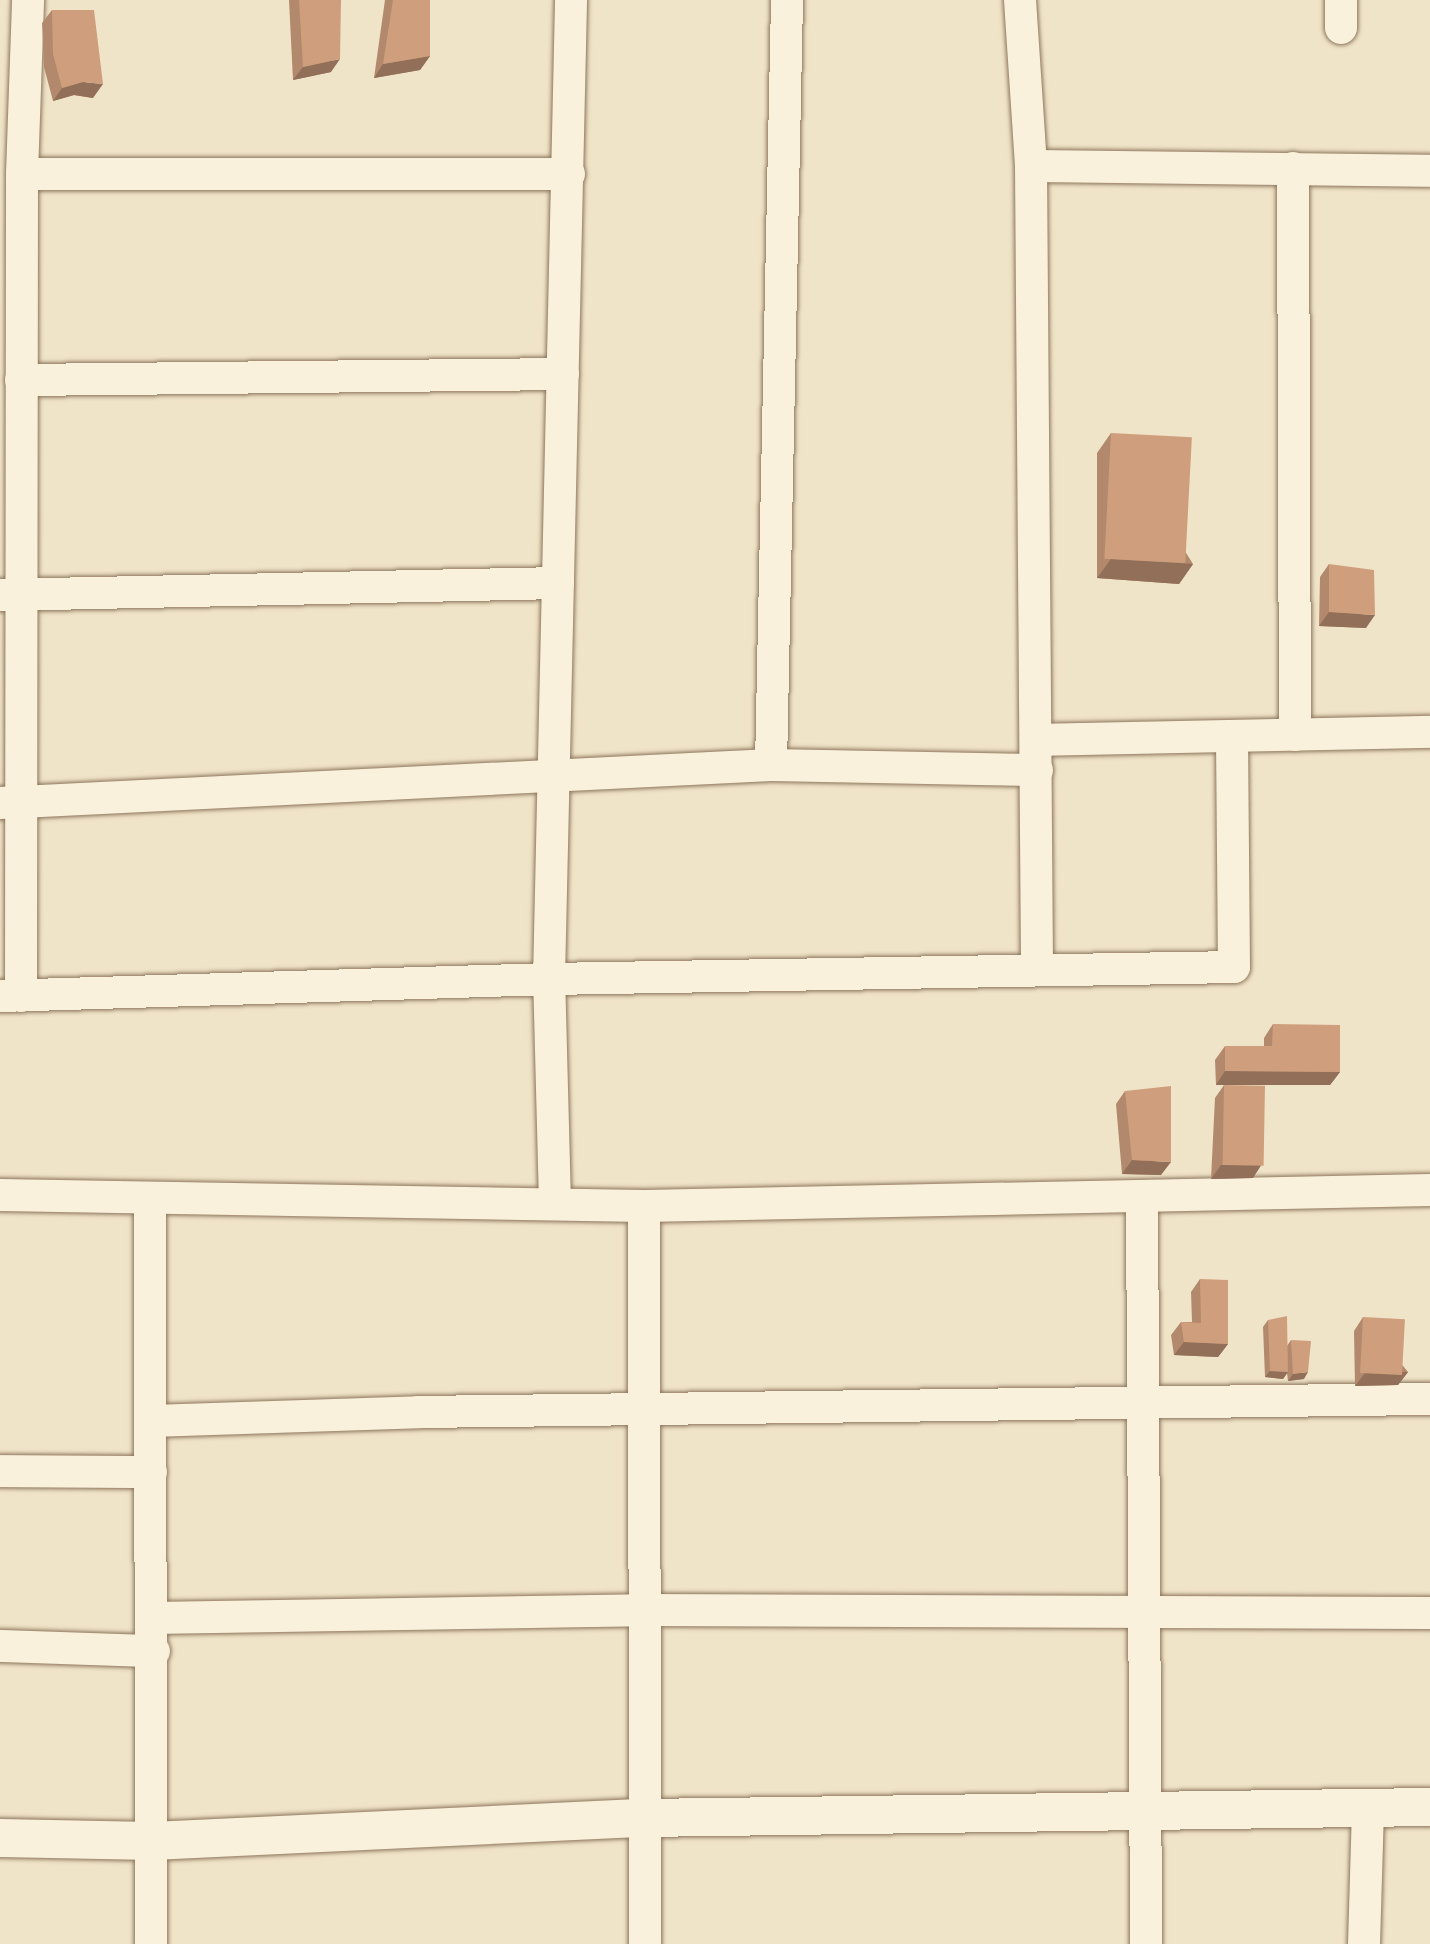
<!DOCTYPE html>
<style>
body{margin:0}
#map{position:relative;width:1430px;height:1944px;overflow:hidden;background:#f0e4c8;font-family:"Source Serif 4",serif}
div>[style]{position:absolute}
.roads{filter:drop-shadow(0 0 2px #8d765c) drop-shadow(0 0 2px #8d765c)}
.minor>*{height:32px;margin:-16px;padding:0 16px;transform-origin:16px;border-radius:16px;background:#faf1dc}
.tertiary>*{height:38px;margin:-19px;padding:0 19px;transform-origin:19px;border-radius:19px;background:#faf1dc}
.wall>*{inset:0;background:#b2896c}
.shaded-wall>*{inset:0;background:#916f58}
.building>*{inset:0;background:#cf9f7d;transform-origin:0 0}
span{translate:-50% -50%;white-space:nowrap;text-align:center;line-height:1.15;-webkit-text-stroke:8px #f7eed8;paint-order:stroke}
</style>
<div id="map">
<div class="roads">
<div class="minor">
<div style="left:1020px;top:0;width:166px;rotate:86.2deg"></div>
<div style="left:1031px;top:166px;width:804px;rotate:89.57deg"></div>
<div style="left:1341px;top:0;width:28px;rotate:90deg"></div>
<div style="left:1031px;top:166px;width:399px;rotate:0.7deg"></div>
<div style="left:1293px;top:168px;width:567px;rotate:89.8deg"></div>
<div style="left:22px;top:174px;width:547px"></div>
<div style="left:21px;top:380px;width:542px;rotate:-0.63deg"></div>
<div style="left:1px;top:595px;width:557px;rotate:-1.23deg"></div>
<div style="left:1037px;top:740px;width:393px;rotate:-1.2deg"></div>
<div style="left:771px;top:765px;width:765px;rotate:-88.8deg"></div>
<div style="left:0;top:803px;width:772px;rotate:-2.82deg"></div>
<div style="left:771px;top:765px;width:266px;rotate:1.1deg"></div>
<div style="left:0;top:996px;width:549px;rotate:-1.77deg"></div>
<div style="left:549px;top:979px;width:685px;rotate:-1deg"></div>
<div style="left:1234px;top:967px;width:231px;rotate:-90.5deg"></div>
<div style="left:21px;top:996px;width:822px;rotate:-89.93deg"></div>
<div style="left:22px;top:174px;width:174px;rotate:-88deg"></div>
<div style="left:0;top:1195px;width:644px;rotate:0.98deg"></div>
<div style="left:644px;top:1206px;width:786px;rotate:-1.17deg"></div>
<div style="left:1142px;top:1196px;width:748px;rotate:89.69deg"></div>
<div style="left:150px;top:1199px;width:745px;rotate:89.92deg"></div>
<div style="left:555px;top:1203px;width:224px;rotate:-91.5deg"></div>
<div style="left:549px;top:979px;width:979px;rotate:-88.71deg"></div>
<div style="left:644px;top:1206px;width:738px;rotate:89.92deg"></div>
<div style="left:152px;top:1421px;width:266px;rotate:-1.9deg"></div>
<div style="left:418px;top:1412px;width:1012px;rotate:-0.74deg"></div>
<div style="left:0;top:1471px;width:151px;rotate:0.4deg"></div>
<div style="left:152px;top:1618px;width:489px;rotate:-0.9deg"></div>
<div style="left:641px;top:1610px;width:789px;rotate:0.22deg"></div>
<div style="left:0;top:1646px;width:154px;rotate:1.9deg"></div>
<div style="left:1364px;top:1944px;width:136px;rotate:-88.3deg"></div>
</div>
<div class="tertiary">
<div style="left:0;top:1838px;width:152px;rotate:1.1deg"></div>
<div style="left:152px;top:1841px;width:492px;rotate:-2.7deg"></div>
<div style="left:643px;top:1818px;width:787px;rotate:-0.8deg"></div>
</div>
</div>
<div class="wall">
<div style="clip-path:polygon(289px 0,341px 0,331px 72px,293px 80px)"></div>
<div style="clip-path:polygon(385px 0,430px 0,430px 56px,420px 70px,374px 78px)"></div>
<div style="clip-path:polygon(52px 10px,93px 98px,74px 95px,53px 101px,44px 67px,42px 23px)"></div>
<div style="clip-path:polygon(1111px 433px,1193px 564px,1179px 584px,1097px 578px,1097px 453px)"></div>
<div style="clip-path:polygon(1329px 564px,1366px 628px,1319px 626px,1320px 577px)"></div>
<div style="clip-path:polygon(1273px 1024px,1340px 1072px,1330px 1085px,1216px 1085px,1215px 1060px,1225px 1046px,1264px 1046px,1264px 1038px)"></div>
<div style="clip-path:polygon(1224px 1085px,1253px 1178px,1211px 1179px,1215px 1098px)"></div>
<div style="clip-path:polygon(1125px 1091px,1161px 1175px,1122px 1174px,1116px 1104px)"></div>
<div style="clip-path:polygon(1200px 1279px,1228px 1344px,1218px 1357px,1174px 1355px,1171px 1335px,1181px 1322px,1192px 1322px,1191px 1292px)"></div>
<div style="clip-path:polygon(1363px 1317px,1408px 1372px,1398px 1385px,1355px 1386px,1354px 1331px)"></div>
<div style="clip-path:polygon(1268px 1320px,1287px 1346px,1291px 1340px,1304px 1379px,1288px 1381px,1287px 1373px,1283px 1379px,1265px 1377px,1263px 1327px)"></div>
</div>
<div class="shaded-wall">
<div style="clip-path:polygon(430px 56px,420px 70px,374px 78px,383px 64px)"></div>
<div style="clip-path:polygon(340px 59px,331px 72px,293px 80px,303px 67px)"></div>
<div style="clip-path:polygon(83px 82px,103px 84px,93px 98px,74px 95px,53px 101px,62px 88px)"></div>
<div style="clip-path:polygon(1111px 559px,1193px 564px,1179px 584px,1097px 578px)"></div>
<div style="clip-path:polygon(1329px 612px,1375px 615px,1366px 628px,1319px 626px)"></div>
<div style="clip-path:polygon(1225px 1071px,1340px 1072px,1330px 1085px,1216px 1085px)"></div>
<div style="clip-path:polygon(1132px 1160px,1171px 1162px,1161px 1175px,1122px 1174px)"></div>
<div style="clip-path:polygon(1262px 1164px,1253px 1178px,1211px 1179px,1221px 1165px)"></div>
<div style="clip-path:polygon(1184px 1342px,1228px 1344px,1218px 1357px,1174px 1355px)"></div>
<div style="clip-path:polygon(1270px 1371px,1288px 1372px,1283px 1379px,1265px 1377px)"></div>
<div style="clip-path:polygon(1308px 1372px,1304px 1379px,1288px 1381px,1293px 1374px)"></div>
<div style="clip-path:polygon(1408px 1372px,1398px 1385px,1355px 1386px,1365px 1373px)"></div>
</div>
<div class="building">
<div style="clip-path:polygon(299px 0,341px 0,340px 59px,303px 67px)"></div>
<div style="clip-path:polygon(393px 0,430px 0,430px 56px,383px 64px)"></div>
<div style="clip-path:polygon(52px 10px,94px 10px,103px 84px,83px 82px,62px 88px,53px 54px)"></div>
<div style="left:1111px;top:433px;width:81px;height:126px;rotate:3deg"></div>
<div style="clip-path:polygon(1329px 564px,1374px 570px,1375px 615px,1329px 612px)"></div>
<div style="clip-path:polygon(1273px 1024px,1340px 1025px,1340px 1072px,1225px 1071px,1225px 1046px,1272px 1046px)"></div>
<div style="left:1224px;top:1085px;width:41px;height:80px;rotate:1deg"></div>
<div style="clip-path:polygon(1171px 1086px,1171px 1162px,1132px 1160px,1125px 1091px)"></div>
<div style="clip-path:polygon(1200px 1279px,1228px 1280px,1228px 1344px,1184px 1342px,1181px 1322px,1201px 1323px)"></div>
<div style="clip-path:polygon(1287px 1316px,1288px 1372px,1270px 1371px,1268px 1320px)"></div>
<div style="left:1363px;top:1317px;width:42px;height:56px;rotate:3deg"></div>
<div style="clip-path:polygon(1291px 1340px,1311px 1341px,1308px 1372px,1293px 1374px)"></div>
</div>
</div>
